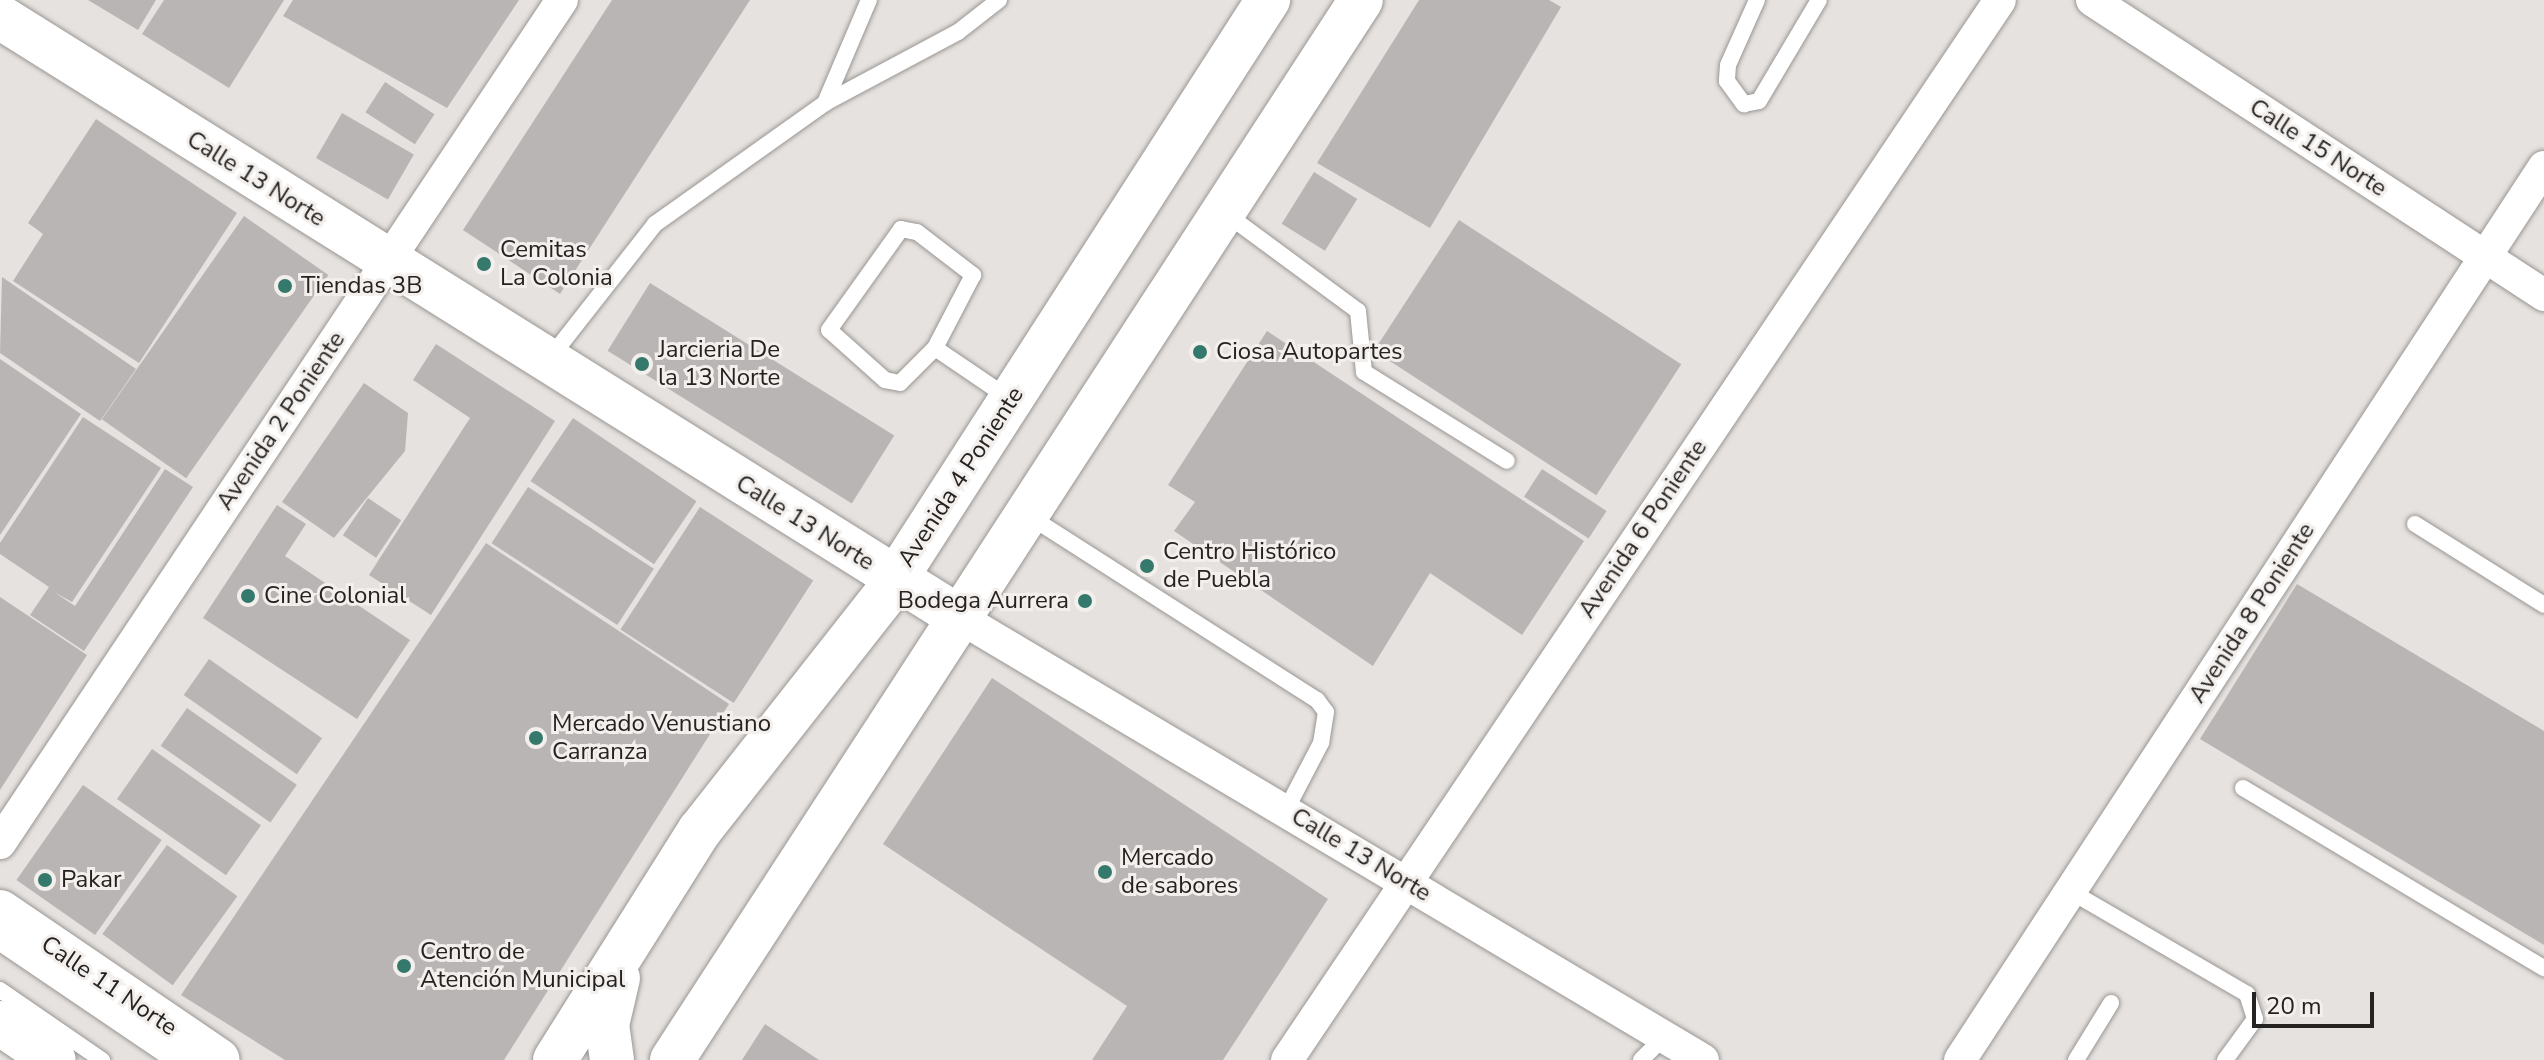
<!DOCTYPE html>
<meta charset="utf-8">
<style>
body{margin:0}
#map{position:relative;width:2544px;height:1060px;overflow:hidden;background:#e6e2df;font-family:"Nunito Sans",sans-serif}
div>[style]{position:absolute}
.building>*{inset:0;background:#bab5b5;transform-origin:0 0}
.roads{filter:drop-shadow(0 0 2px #999693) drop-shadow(0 0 2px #999693)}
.service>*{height:16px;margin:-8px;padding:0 8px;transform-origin:8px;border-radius:8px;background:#fff}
.minor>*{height:32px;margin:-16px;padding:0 16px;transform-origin:16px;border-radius:16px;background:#fff}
.secondary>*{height:44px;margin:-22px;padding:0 22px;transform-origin:22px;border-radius:22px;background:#fff}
.primary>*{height:44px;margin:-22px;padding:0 22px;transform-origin:22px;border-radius:22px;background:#fff}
.dots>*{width:22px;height:22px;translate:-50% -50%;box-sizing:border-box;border:4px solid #f3efec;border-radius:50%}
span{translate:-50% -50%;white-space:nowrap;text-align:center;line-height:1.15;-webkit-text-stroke:6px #f3efec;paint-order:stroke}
.street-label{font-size:24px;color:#242322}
.poi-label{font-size:24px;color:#242322}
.left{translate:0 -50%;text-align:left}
.right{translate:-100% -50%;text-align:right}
.scale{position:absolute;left:2252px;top:992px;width:122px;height:36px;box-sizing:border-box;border:4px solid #242322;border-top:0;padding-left:10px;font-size:24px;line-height:28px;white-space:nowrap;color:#242322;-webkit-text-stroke:6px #f3efec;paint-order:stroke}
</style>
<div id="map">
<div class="building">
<div style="clip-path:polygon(88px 0,156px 0,138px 30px)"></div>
<div style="clip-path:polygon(164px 0,284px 0,229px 88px,142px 34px)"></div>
<div style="clip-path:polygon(293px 0,519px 0,447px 108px,283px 16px)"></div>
<div style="clip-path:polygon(612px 0,750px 0,560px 294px,463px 230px)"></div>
<div style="clip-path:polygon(1419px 0,1549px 0,1561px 7px,1430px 228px,1317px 163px)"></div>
<div style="left:385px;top:82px;width:59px;height:36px;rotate:33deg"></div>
<div style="left:342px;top:113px;width:83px;height:52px;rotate:30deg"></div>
<div style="clip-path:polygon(96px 119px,237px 213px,139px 363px,13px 281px,43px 234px,28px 223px)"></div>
<div style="left:1314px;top:172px;width:51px;height:61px;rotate:32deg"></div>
<div style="left:244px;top:216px;width:103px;height:248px;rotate:35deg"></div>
<div style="left:1459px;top:220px;width:265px;height:156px;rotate:33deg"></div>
<div style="clip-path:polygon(2px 277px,136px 369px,100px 421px,0 353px)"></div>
<div style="left:650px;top:283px;width:288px;height:80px;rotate:32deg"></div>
<div style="clip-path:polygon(1267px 331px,1584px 541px,1522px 635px,1430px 573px,1373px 666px,1174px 531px,1195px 502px,1168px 485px)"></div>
<div style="clip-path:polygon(436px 344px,555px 421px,431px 615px,369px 575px,470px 418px,413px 380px)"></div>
<div style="clip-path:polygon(0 359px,81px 414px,0 535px)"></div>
<div style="clip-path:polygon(364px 383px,408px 413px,405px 451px,334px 538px,282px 502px)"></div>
<div style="clip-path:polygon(83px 417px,161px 468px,72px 602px,54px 592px,75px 606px,165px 469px,193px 487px,84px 651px,30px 615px,49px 587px,0 554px,0 543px)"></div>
<div style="left:573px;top:418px;width:149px;height:76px;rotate:34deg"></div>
<div style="left:1542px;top:469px;width:77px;height:33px;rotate:33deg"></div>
<div style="left:528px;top:487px;width:150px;height:67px;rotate:33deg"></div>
<div style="left:368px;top:498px;width:40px;height:45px;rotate:34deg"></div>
<div style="clip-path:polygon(277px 505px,306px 524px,285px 556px,410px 640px,357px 719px,203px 618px)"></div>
<div style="left:700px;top:507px;width:135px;height:146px;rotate:33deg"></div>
<div style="clip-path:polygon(486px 543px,729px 704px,504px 1060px,285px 1060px,181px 995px)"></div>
<div style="clip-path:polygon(2297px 584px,2544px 731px,2544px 945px,2200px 739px)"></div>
<div style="clip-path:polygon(0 597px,87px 655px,0 790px)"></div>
<div style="left:209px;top:659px;width:138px;height:44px;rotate:35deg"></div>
<div style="clip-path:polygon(992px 678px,1328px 899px,1223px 1060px,1092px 1060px,1127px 1006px,883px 844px)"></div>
<div style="left:187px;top:708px;width:134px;height:46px;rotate:35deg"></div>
<div style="left:152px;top:749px;width:133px;height:61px;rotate:35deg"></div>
<div style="left:83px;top:785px;width:96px;height:116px;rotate:35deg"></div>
<div style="left:167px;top:845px;width:87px;height:110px;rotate:36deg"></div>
<div style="clip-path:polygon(765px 1024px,819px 1060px,742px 1060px)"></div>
</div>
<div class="roads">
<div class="service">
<div style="left:1757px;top:0;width:71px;rotate:114deg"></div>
<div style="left:1728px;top:65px;width:16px;rotate:94deg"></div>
<div style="left:1727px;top:81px;width:29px;rotate:54deg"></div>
<div style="left:1744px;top:104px;width:15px;rotate:-11deg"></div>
<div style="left:1759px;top:101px;width:117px;rotate:-59.3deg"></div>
<div style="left:825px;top:103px;width:112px;rotate:-66.9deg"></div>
<div style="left:1225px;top:213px;width:165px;rotate:36.4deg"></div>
<div style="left:1358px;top:311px;width:61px;rotate:84.4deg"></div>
<div style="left:1364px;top:372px;width:168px;rotate:31.9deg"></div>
<div style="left:901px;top:229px;width:16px;rotate:11deg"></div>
<div style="left:917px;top:232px;width:71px;rotate:37.5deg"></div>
<div style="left:973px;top:275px;width:82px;rotate:117.5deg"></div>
<div style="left:935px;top:348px;width:49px;rotate:135deg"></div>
<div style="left:900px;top:383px;width:15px;rotate:-169deg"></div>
<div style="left:885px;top:380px;width:75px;rotate:-138.2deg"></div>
<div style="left:829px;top:330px;width:124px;rotate:-54.5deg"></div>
<div style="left:935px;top:348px;width:91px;rotate:34.2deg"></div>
<div style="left:550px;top:358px;width:170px;rotate:-51.9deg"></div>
<div style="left:655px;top:224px;width:209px;rotate:-35.4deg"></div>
<div style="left:825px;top:103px;width:151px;rotate:-28.1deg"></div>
<div style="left:958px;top:32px;width:52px;rotate:-38deg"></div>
<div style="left:1029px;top:516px;width:342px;rotate:32.6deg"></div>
<div style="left:1317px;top:700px;width:15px;rotate:53deg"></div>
<div style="left:1326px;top:712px;width:31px;rotate:99deg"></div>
<div style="left:1321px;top:743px;width:76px;rotate:117.6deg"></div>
<div style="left:2415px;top:524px;width:152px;rotate:32.1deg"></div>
<div style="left:2243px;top:788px;width:351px;rotate:30.9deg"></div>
<div style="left:2070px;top:891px;width:205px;rotate:30.2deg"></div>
<div style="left:2247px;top:994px;width:26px;rotate:72deg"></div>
<div style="left:2255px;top:1019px;width:51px;rotate:126.2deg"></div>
<div style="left:0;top:943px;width:209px;rotate:34.1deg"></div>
<div style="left:0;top:990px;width:124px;rotate:34.5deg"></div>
<div style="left:1641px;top:1060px;width:33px;rotate:-45deg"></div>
<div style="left:2076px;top:1060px;width:67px;rotate:-58.4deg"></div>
</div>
<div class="minor">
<div style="left:2092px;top:0;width:540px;rotate:33.13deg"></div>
<div style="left:957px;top:616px;width:868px;rotate:30.76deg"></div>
<div style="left:0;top:843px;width:1013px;rotate:-56.31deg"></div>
<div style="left:1287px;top:1060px;width:1277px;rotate:-56.07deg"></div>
<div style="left:1960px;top:1060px;width:1067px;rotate:-56.82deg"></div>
</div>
<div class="secondary">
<div style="left:0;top:17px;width:1129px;rotate:32.04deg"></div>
<div style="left:555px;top:1060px;width:272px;rotate:-57.8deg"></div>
<div style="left:700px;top:830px;width:299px;rotate:-51.8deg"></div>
<div style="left:885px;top:595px;width:708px;rotate:-57.23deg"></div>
<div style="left:612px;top:1060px;width:35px;rotate:-98deg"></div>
<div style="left:607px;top:1025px;width:48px;rotate:-76.8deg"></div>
<div style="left:672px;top:1060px;width:1264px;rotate:-56.98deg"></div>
</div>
<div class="primary">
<div style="left:0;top:912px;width:263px;rotate:34.2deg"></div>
<div style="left:0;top:1023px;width:65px;rotate:34.4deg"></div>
</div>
</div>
<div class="dots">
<div style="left:484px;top:264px;background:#35796c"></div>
<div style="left:285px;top:286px;background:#35796c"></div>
<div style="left:1200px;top:352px;background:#35796c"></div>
<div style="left:642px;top:364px;background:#35796c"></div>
<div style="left:1147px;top:566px;background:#35796c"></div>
<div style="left:248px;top:596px;background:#35796c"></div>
<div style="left:1085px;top:601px;background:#35796c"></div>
<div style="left:536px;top:738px;background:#35796c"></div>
<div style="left:1105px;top:872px;background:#35796c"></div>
<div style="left:45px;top:880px;background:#35796c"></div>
<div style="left:404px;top:966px;background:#35796c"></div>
</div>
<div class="street-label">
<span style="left:2318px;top:148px;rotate:33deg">Calle 15 Norte</span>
<span style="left:256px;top:179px;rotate:32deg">Calle 13 Norte</span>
<span style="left:281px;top:421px;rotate:-56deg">Avenida 2 Poniente</span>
<span style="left:961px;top:477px;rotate:-57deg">Avenida 4 Poniente</span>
<span style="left:805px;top:523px;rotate:32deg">Calle 13 Norte</span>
<span style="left:1643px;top:529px;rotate:-56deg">Avenida 6 Poniente</span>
<span style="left:2252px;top:613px;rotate:-57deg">Avenida 8 Poniente</span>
<span style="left:1361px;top:855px;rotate:31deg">Calle 13 Norte</span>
<span style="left:109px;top:986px;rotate:34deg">Calle 11 Norte</span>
</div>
<div class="poi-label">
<span class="left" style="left:500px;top:264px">Cemitas<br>La Colonia</span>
<span class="left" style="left:301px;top:286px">Tiendas 3B</span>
<span class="left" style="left:658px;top:364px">Jarcieria De<br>la 13 Norte</span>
<span class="left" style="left:1216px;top:352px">Ciosa Autopartes</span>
<span class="left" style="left:1163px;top:566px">Centro Histórico<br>de Puebla</span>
<span class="left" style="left:264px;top:596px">Cine Colonial</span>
<span class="right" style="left:1069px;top:601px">Bodega Aurrera</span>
<span class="left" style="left:552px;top:738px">Mercado Venustiano<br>Carranza</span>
<span class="left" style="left:1121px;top:872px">Mercado<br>de sabores</span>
<span class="left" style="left:61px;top:880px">Pakar</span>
<span class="left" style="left:420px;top:966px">Centro de<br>Atención Municipal</span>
</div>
<div class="scale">20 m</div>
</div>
